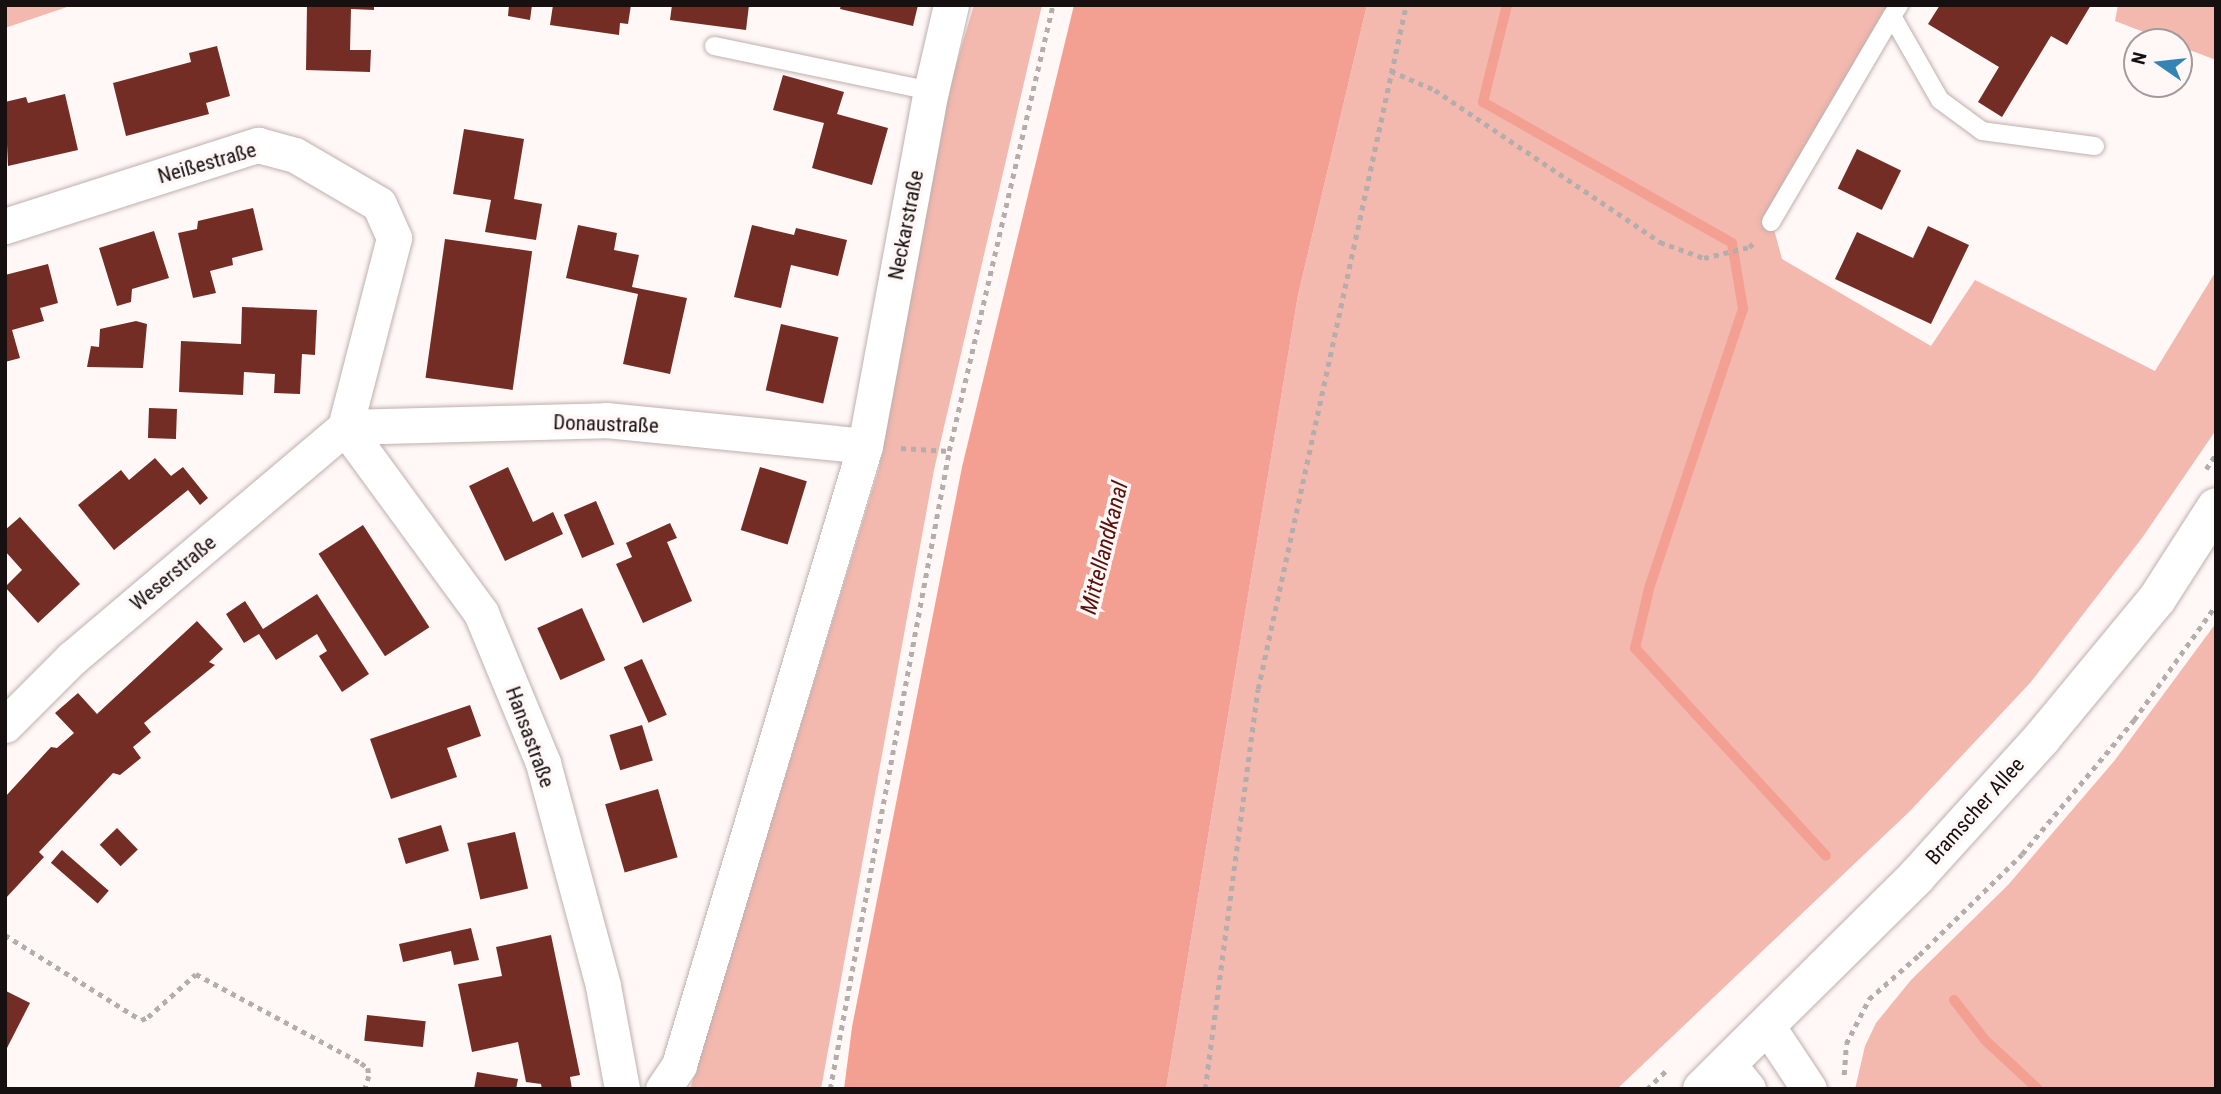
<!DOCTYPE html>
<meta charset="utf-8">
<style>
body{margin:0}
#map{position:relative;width:2221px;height:1094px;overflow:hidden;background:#fff8f7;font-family:"Roboto Condensed",sans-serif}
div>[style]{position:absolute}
.green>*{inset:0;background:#f3b8ae}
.water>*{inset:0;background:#f3a092}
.stream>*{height:10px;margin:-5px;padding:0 5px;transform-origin:5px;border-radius:5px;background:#f3a092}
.building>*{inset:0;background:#742d24;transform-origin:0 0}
.path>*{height:4.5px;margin-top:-2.25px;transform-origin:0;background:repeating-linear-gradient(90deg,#b3adac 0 5px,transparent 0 10px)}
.roads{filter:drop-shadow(0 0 2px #bfb0ad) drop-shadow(0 0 2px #bfb0ad)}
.service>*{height:18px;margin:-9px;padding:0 9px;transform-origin:9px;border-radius:9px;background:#fff}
.minor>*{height:35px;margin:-17.5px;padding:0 17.5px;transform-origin:17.5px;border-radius:17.5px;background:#fff}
.primary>*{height:38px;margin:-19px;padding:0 19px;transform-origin:19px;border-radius:19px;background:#fff}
span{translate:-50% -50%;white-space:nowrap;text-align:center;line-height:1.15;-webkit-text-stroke:7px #fff8f7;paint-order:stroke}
.street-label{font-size:21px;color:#161010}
.water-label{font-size:23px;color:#59100a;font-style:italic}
.frame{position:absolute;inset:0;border:7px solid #161010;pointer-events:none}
.north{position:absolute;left:2123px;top:28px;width:70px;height:70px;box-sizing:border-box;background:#fff8f7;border:2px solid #a29b9b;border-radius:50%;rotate:284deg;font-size:19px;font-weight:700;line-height:28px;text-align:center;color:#161010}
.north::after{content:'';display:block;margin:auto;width:24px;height:32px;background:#3484b5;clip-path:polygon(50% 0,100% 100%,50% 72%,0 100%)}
</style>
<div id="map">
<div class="green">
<div style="clip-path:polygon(5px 5px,73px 5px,5px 28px)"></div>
<div style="clip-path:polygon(974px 5px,1042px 5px,934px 470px,821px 1089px,690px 1089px,879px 468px,948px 92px)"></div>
<div style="clip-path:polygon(1367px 5px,1899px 5px,1772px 222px,1782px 259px,1931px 346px,1975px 280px,2155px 371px,2216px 271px,2216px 430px,2142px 538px,2030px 683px,1910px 811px,1617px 1089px,1166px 1089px,1298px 295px)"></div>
<div style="clip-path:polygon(2118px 5px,2216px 5px,2216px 60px,2179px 46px,2179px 42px,2170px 42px,2115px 21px)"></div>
<div style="clip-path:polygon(2216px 623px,2216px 1089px,1855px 1089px,1865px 1046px,1876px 1023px,1911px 980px,2008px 885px,2115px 760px)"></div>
</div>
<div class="water">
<div style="clip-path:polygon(1074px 5px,1367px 5px,1298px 295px,1166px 1089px,844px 1089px,852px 1027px,962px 467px)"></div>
</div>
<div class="stream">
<div style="left:1507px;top:5px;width:100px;rotate:103.9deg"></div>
<div style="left:1483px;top:102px;width:286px;rotate:29.5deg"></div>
<div style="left:1732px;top:243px;width:67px;rotate:80.5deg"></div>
<div style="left:1743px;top:309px;width:295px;rotate:108.6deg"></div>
<div style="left:1649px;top:589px;width:61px;rotate:103.3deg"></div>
<div style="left:1635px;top:648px;width:282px;rotate:47.4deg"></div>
<div style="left:1954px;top:1000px;width:51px;rotate:52.2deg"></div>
<div style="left:1985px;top:1040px;width:72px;rotate:42.8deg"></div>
</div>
<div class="building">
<div style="clip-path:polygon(307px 5px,374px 5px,374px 10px,351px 9px,350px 50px,371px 50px,370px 72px,306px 70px)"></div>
<div style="clip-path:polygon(509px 5px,532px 5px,530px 20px,508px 16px)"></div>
<div style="clip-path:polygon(553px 5px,631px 5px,628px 24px,620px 23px,619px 35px,550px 25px)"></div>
<div style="clip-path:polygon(672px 5px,749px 5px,746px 30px,670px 20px)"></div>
<div style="clip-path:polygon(841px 5px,918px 5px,913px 26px,840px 9px)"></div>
<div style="clip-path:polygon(1940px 5px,2091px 5px,2067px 45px,2051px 36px,2002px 117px,1978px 102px,1999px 67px,1928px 24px)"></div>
<div style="clip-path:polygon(217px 46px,230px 96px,206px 103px,209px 114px,126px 136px,113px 83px,191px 62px,189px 53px)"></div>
<div style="clip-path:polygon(783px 75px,844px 92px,837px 114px,888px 128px,872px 185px,812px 168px,824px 123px,773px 110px)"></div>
<div style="clip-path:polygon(65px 94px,78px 150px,8px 166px,5px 102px,26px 97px,28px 103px)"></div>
<div style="clip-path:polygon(464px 129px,524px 139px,514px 199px,542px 204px,536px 240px,485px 232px,491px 200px,453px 194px)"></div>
<div style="left:1857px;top:149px;width:49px;height:44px;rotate:26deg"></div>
<div style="clip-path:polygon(253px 208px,263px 250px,232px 258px,233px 265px,210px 271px,216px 293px,193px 298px,178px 233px,197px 229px,198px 221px)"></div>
<div style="clip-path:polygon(578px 225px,617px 233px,614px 250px,639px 255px,632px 287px,687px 298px,670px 374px,623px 364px,638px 294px,566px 278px)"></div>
<div style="clip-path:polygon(752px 225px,794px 235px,796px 228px,847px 240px,838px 276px,791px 265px,781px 308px,734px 297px)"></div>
<div style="clip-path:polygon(1928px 226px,1969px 245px,1931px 324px,1835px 279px,1857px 232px,1913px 258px)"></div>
<div style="clip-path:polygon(154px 231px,169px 278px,132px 289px,131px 302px,117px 306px,99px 248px)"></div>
<div style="left:445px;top:239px;width:88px;height:140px;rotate:8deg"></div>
<div style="clip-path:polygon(48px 264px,58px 303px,40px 308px,44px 321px,12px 330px,20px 358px,5px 362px,5px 275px)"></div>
<div style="clip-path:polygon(242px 307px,317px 310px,315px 355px,302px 354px,300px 394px,274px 393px,275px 374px,244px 372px,243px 395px,179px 392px,181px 341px,241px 344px)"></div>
<div style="clip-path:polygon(136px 321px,147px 324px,143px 368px,87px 367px,91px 346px,99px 347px,100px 329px)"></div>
<div style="left:781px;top:324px;width:59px;height:68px;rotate:13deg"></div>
<div style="left:149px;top:408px;width:28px;height:30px;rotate:2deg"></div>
<div style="clip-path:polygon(155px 458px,171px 476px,183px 467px,208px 498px,200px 505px,188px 490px,114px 550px,78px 505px,121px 470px,129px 480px)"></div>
<div style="clip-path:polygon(508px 467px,533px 522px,553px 512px,563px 534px,505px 561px,469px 486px)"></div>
<div style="left:760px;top:467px;width:49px;height:66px;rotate:17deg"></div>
<div style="left:596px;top:501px;width:47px;height:35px;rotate:67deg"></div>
<div style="clip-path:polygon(20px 517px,80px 584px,38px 623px,5px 587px,22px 570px,5px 551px,5px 530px)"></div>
<div style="clip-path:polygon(670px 523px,677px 538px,667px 542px,692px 601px,643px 623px,616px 564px,632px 557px,626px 543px)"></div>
<div style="left:363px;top:525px;width:122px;height:53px;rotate:57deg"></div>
<div style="clip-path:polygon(317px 594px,369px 674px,342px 692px,319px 656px,327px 651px,317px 634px,276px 660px,259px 634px,244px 643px,226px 614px,245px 601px,263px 629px)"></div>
<div style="left:582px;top:608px;width:57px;height:49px;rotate:66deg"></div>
<div style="clip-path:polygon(197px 621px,223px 649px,209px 662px,215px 665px,144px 723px,151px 732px,133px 747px,141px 758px,120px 775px,113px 773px,39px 852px,44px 857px,5px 899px,5px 797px,51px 747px,57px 748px,74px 733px,55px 713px,78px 693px,97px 714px)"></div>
<div style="left:642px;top:659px;width:61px;height:20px;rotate:66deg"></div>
<div style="clip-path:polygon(470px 705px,481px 736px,447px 748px,457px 777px,391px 799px,370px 739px)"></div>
<div style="left:642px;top:725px;width:37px;height:34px;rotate:73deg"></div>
<div style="left:658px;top:789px;width:71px;height:55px;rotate:74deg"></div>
<div style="left:441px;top:825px;width:27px;height:45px;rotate:73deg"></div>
<div style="left:117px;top:828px;width:30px;height:24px;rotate:46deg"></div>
<div style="left:515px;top:832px;width:58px;height:49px;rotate:77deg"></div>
<div style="left:62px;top:850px;width:62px;height:17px;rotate:41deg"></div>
<div style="clip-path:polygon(471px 928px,479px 960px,454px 965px,451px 951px,403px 962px,399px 944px)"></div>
<div style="clip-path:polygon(551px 935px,580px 1075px,570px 1077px,572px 1089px,542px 1089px,541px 1084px,526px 1082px,518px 1042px,472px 1052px,458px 984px,502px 976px,496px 947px)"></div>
<div style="clip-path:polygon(6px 991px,30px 1003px,7px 1048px,5px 1047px)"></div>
<div style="left:367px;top:1015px;width:59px;height:26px;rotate:6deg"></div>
<div style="clip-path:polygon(477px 1072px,518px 1079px,516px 1089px,474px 1089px)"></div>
</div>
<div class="path">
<div style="left:1391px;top:71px;width:48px;rotate:23.4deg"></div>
<div style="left:1435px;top:90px;width:272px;rotate:34deg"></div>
<div style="left:1660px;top:242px;width:47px;rotate:20deg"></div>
<div style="left:1704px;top:258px;width:46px;rotate:-13.7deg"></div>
<div style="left:1749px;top:247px;width:6px;rotate:-39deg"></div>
<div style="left:901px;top:448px;width:48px;rotate:3.6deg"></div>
<div style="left:2206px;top:469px;width:18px;rotate:-56deg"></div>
<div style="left:5px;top:935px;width:160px;rotate:32deg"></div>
<div style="left:141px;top:1020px;width:8px;rotate:-23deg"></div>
<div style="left:148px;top:1017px;width:64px;rotate:-41.9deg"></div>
<div style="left:196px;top:974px;width:187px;rotate:28.3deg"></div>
<div style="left:361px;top:1063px;width:9px;rotate:36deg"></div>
<div style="left:368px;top:1068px;width:8px;rotate:83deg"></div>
<div style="left:369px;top:1076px;width:14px;rotate:107deg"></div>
<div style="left:1844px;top:1075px;width:31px;rotate:-86deg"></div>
<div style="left:1846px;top:1044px;width:51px;rotate:-62.9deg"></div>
<div style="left:1869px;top:999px;width:67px;rotate:-41.3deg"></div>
<div style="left:1919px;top:955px;width:144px;rotate:-44.4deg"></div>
<div style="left:2022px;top:854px;width:175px;rotate:-50.1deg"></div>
<div style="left:2134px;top:720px;width:141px;rotate:-54.5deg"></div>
<div style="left:830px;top:1089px;width:649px;rotate:-79.43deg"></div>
<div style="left:949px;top:451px;width:458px;rotate:-76.9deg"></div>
<div style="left:1205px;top:1089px;width:403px;rotate:-82.5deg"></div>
<div style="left:1258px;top:689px;width:700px;rotate:-77.79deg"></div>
<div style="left:1647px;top:1089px;width:28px;rotate:-44deg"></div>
</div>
<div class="roads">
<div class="service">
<div style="left:1899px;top:5px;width:13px;rotate:122deg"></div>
<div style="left:1892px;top:16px;width:97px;rotate:60.3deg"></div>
<div style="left:1940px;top:100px;width:52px;rotate:36.4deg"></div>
<div style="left:1982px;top:131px;width:114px;rotate:7.6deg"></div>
<div style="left:714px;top:46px;width:222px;rotate:11.7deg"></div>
<div style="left:1771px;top:222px;width:239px;rotate:-59.6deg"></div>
</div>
<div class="minor">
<div style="left:5px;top:226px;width:266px;rotate:-17.8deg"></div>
<div style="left:258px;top:145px;width:38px;rotate:15deg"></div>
<div style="left:295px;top:155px;width:97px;rotate:30.3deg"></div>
<div style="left:379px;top:204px;width:37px;rotate:66deg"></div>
<div style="left:394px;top:238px;width:195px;rotate:104.5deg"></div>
<div style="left:345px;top:427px;width:230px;rotate:53.8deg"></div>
<div style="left:481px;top:613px;width:162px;rotate:67.5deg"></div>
<div style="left:543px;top:763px;width:231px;rotate:74.9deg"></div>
<div style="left:603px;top:986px;width:105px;rotate:79.5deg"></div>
<div style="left:345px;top:427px;width:261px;rotate:-1.5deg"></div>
<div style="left:606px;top:420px;width:260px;rotate:5.7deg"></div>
<div style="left:5px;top:725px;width:95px;rotate:-45deg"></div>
<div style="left:72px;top:658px;width:358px;rotate:-40.2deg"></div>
<div style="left:1768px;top:1027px;width:74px;rotate:56.5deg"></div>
<div style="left:1728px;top:1064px;width:32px;rotate:51deg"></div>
<div style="left:663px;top:1089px;width:29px;rotate:-56deg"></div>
<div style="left:679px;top:1065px;width:646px;rotate:-73.28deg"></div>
<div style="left:865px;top:446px;width:361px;rotate:-79.5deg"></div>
<div style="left:931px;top:91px;width:88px;rotate:-76.9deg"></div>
</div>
<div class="primary">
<div style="left:1702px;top:1089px;width:303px;rotate:-44.7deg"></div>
<div style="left:1917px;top:876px;width:186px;rotate:-47.8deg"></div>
<div style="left:2042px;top:738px;width:180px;rotate:-50.4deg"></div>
<div style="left:2157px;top:599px;width:109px;rotate:-57.3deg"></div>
</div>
</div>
<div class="street-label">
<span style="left:207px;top:163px;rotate:-16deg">Neißestraße</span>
<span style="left:906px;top:225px;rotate:-79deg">Neckarstraße</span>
<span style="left:606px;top:424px;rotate:2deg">Donaustraße</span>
<span style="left:173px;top:573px;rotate:-40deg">Weserstraße</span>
<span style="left:530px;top:737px;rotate:70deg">Hansastraße</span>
<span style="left:1975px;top:811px;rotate:-48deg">Bramscher Allee</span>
</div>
<div class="water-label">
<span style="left:1105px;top:548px;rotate:-76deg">Mittellandkanal</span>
</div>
<div class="frame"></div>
<div class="north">N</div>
</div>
